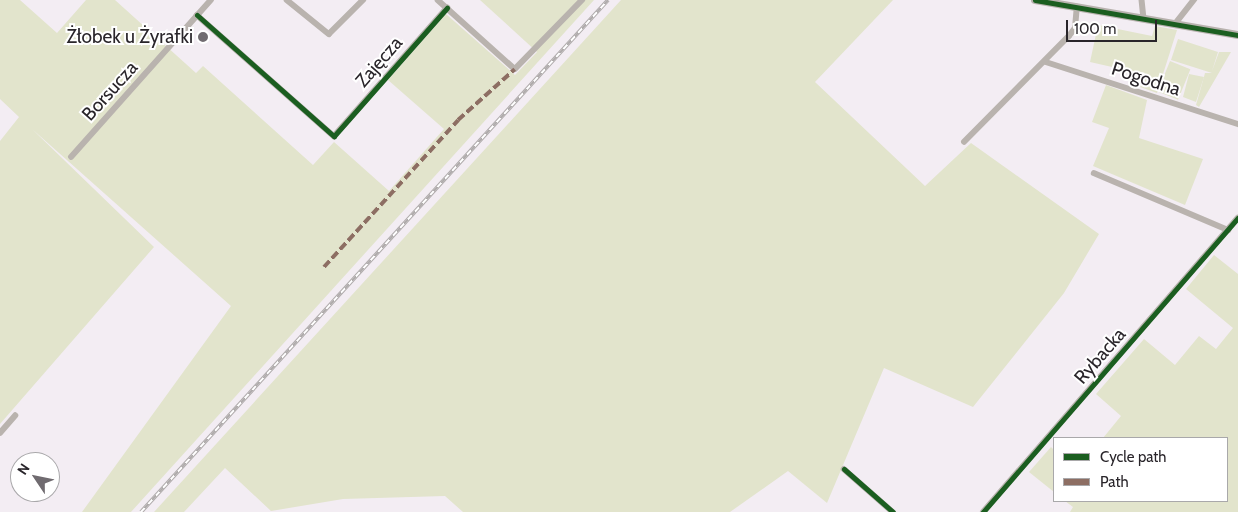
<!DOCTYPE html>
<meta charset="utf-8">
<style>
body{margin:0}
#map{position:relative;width:1238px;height:512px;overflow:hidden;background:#f3edf3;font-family:Cabin,sans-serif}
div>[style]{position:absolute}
.green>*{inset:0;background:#e2e4cc;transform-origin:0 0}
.street>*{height:5.5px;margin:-2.75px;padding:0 2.75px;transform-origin:2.75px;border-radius:2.75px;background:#b9b3ae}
.secondary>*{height:8px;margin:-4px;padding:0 4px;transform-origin:4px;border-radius:4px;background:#b8b2ae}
.rail>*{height:4px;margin-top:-2px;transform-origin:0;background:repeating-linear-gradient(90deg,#fff 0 5.5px,#afabab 0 11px);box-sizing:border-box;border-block:1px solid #afabab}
.quiet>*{height:4px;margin-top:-2px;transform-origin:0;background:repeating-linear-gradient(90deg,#8d6e63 0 8px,transparent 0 12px)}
.cycleway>*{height:5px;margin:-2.5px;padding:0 2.5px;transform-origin:2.5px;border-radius:2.5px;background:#1b5e20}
.dots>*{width:14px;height:14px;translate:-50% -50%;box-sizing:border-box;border:2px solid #fff;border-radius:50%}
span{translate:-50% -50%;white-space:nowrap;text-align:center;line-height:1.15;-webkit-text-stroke:4px #fff;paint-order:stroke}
.poi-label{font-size:19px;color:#29252a}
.right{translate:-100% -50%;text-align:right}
.street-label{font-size:19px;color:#29252a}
.legend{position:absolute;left:1053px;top:437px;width:175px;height:65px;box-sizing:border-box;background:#fff;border:1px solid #a9a8aa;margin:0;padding:6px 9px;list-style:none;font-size:15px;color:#29252a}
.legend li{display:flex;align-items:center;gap:10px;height:25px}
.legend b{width:25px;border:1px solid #a9a8aa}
.north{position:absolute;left:10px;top:452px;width:50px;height:50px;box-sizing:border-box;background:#fff;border:1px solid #a9a8aa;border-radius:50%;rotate:304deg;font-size:14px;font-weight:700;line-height:20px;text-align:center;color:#29252a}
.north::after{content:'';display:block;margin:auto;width:18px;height:22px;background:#706b70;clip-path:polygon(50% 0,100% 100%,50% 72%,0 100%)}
.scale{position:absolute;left:1066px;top:20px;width:91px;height:22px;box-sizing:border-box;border:2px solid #29252a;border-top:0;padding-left:6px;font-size:15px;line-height:18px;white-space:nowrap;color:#29252a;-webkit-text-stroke:4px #fff;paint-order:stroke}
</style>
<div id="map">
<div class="green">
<div style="clip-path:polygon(0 0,20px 0,57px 33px,86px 0,115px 0,196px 73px,203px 66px,313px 165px,334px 142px,389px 191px,444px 129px,388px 80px,446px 14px,515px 75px,537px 52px,480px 0,594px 0,131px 512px,82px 512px,231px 306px,32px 129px,154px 247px,0 424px,0 141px,19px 117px,0 99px)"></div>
<div style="clip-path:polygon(621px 0,893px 0,815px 82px,925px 186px,971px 143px,1099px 234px,1064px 293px,973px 407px,884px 368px,827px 503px,788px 471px,730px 512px,463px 512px,445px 496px,343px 499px,271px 511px,225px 468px,184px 512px,154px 512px)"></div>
<div style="clip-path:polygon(1098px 25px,1152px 36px,1155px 26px,1177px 30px,1157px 93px,1140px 87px,1143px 74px,1090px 62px)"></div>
<div style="clip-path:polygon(1178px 39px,1218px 52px,1212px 71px,1219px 52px,1231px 52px,1199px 107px,1196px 105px,1205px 73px,1212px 73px,1171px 60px)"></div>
<div style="left:1170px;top:61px;width:22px;height:33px;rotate:22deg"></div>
<div style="clip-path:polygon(1189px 74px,1204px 77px,1196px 102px,1183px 97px)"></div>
<div style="clip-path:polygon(1106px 85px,1147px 100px,1139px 138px,1203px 159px,1185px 205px,1093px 166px,1109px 128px,1092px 122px)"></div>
<div style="clip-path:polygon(1214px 255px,1238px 274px,1238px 512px,1070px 512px,1073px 507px,1065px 501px,1227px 501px,1227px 438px,1103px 438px,1121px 416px,1096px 394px,1144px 339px,1175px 365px,1199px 336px,1216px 349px,1233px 328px,1186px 289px)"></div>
<div style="clip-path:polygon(1051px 447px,1054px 450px,1054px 492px,1029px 472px)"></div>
</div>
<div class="street">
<div style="left:287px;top:0;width:54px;rotate:39deg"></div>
<div style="left:329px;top:34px;width:48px;rotate:-45deg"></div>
<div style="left:438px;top:0;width:103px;rotate:41.9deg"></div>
<div style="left:515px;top:69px;width:96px;rotate:-45.8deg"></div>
<div style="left:1142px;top:0;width:19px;rotate:84deg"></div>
<div style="left:197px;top:15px;width:183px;rotate:41.5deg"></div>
<div style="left:334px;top:136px;width:171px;rotate:-48.6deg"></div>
<div style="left:1175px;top:24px;width:31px;rotate:-52deg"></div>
<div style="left:1046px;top:62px;width:202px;rotate:17.9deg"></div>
<div style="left:964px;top:142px;width:149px;rotate:-45.3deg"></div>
<div style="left:1069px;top:36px;width:10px;rotate:-53deg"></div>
<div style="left:1075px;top:28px;width:21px;rotate:-85deg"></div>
<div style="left:71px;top:157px;width:210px;rotate:-48.3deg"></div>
<div style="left:1094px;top:173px;width:146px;rotate:23deg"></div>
<div style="left:0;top:433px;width:23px;rotate:-49deg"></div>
<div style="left:844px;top:469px;width:65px;rotate:41.3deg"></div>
<div style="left:983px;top:512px;width:389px;rotate:-49.1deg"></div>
</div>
<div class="secondary">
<div style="left:1035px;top:0;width:206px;rotate:9.8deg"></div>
</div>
<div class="rail">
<div style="left:141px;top:512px;width:693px;rotate:-47.63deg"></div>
</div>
<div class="quiet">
<div style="left:324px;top:267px;width:199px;rotate:-47.6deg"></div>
<div style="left:458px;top:120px;width:76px;rotate:-41.8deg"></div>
</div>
<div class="cycleway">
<div style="left:1035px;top:0;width:206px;rotate:9.8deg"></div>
<div style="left:197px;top:15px;width:183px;rotate:41.5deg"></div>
<div style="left:334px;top:136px;width:171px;rotate:-48.6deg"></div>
<div style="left:844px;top:469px;width:65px;rotate:41.3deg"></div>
<div style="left:983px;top:512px;width:389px;rotate:-49.1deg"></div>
</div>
<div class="dots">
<div style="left:203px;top:37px;background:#706b70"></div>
</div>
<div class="poi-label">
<span class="right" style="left:193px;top:37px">Żłobek u Żyrafki</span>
</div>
<div class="street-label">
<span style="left:379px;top:62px;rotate:-49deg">Zajęcza</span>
<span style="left:1146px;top:79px;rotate:18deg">Pogodna</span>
<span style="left:110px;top:91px;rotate:-48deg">Borsucza</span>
<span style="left:1100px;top:356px;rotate:-49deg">Rybacka</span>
</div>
<ul class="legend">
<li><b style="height:6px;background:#1b5e20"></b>Cycle path</li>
<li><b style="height:6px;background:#8d6e63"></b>Path</li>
</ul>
<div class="north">N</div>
<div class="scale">100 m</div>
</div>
